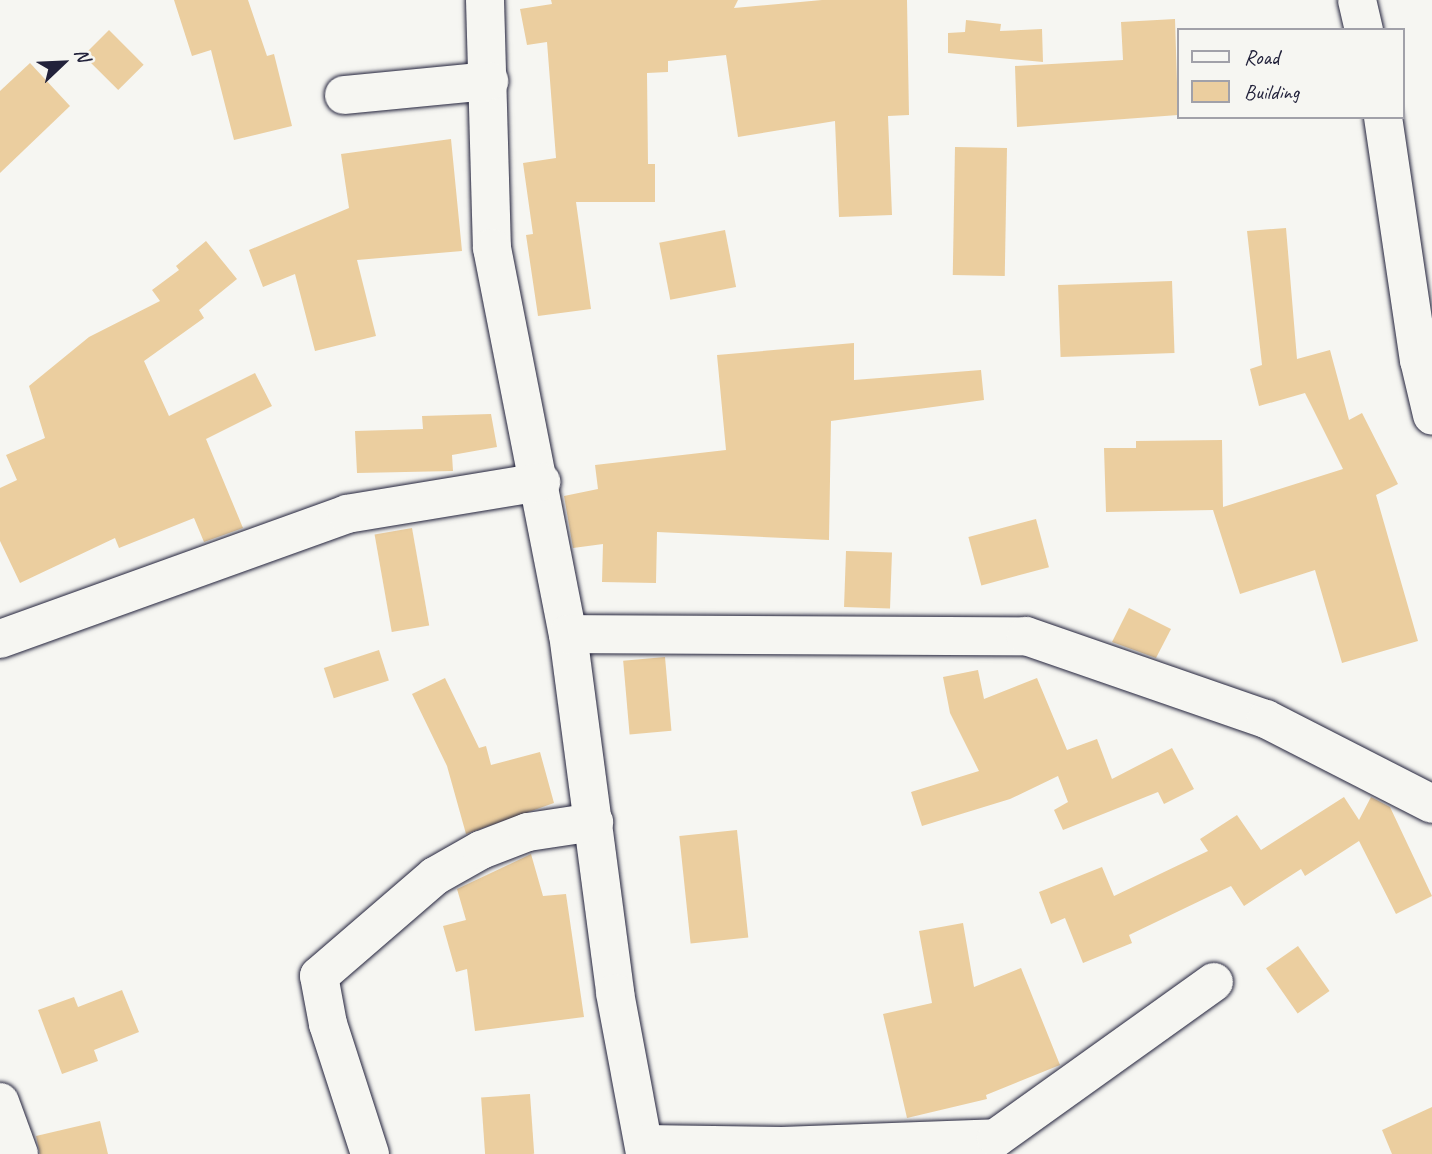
<!DOCTYPE html>
<style>
body{margin:0}
#map{position:relative;width:1432px;height:1154px;overflow:hidden;background:#f6f6f2;font-family:Caveat,sans-serif}
div>[style]{position:absolute}
.building>*{inset:0;background:#ebce9f;transform-origin:0 0}
.roads{filter:drop-shadow(0 0 2px #22223b) drop-shadow(0 0 2px #22223b)}
.minor>*{height:38px;margin:-19px;padding:0 19px;transform-origin:19px;border-radius:19px;background:#f6f6f2}
span{translate:-50% -50%;white-space:nowrap;text-align:center;line-height:1.15;-webkit-text-stroke:7px #f6f6f2;paint-order:stroke}
.legend{position:absolute;left:1177px;top:28px;width:228px;height:91px;box-sizing:border-box;background:#f6f6f2;border:2px solid #a1a1a9;margin:0;padding:9px 12px;list-style:none;font-size:21px;color:#22223b}
.legend li{display:flex;align-items:center;gap:14px;height:35px}
.legend b{width:35px;border:2px solid #a1a1a9}
.north{position:absolute;left:28px;top:28px;width:70px;height:70px;-webkit-text-stroke:5px #f6f6f2;paint-order:stroke;rotate:67deg;font-size:19px;font-weight:700;line-height:28px;text-align:center;color:#22223b}
.north::after{content:'';display:block;margin:auto;width:24px;height:32px;background:#22223b;clip-path:polygon(50% 0,100% 100%,50% 72%,0 100%)}
</style>
<div id="map">
<div class="building">
<div style="clip-path:polygon(174px 0,248px 0,267px 56px,274px 54px,292px 126px,234px 140px,211px 50px,192px 56px)"></div>
<div style="clip-path:polygon(551px 0,738px 0,734px 8px,822px 0,907px 0,909px 115px,888px 116px,892px 215px,839px 217px,835px 121px,738px 137px,726px 55px,668px 61px,668px 72px,647px 73px,648px 164px,655px 164px,655px 202px,576px 202px,591px 309px,538px 316px,526px 235px,533px 234px,523px 163px,556px 158px,547px 42px,527px 45px,520px 9px,552px 4px)"></div>
<div style="clip-path:polygon(1175px 19px,1178px 115px,1017px 127px,1015px 66px,1123px 60px,1121px 22px)"></div>
<div style="clip-path:polygon(966px 20px,1001px 24px,1000px 31px,1042px 29px,1043px 62px,948px 53px,948px 33px,965px 32px)"></div>
<div style="left:109px;top:30px;width:49px;height:36px;rotate:45deg"></div>
<div style="clip-path:polygon(30px 63px,70px 106px,0 173px,0 91px)"></div>
<div style="clip-path:polygon(451px 139px,462px 251px,357px 260px,376px 336px,315px 351px,295px 274px,263px 287px,249px 250px,349px 208px,341px 154px)"></div>
<div style="left:955px;top:147px;width:52px;height:128px;rotate:1deg"></div>
<div style="clip-path:polygon(1286px 228px,1297px 359px,1330px 350px,1349px 420px,1362px 413px,1398px 484px,1376px 495px,1418px 641px,1342px 663px,1315px 570px,1240px 594px,1213px 510px,1106px 512px,1104px 448px,1136px 448px,1136px 441px,1222px 440px,1223px 507px,1343px 469px,1305px 393px,1259px 406px,1250px 369px,1262px 365px,1247px 231px)"></div>
<div style="left:725px;top:230px;width:58px;height:67px;rotate:79deg"></div>
<div style="clip-path:polygon(206px 241px,237px 279px,199px 310px,204px 318px,144px 361px,169px 416px,255px 373px,272px 406px,206px 439px,243px 528px,204px 542px,194px 518px,119px 548px,115px 538px,20px 583px,0 541px,0 488px,17px 480px,6px 455px,45px 438px,29px 386px,89px 337px,160px 301px,152px 290px,179px 270px,176px 266px)"></div>
<div style="left:1172px;top:281px;width:72px;height:114px;rotate:88deg"></div>
<div style="clip-path:polygon(854px 343px,854px 380px,981px 370px,984px 400px,831px 421px,829px 540px,657px 532px,656px 583px,602px 582px,603px 544px,573px 548px,564px 496px,598px 489px,595px 465px,726px 450px,717px 355px)"></div>
<div style="clip-path:polygon(491px 414px,497px 447px,452px 455px,453px 471px,357px 473px,355px 431px,423px 429px,422px 416px)"></div>
<div style="left:1036px;top:519px;width:50px;height:70px;rotate:75deg"></div>
<div style="left:412px;top:528px;width:99px;height:38px;rotate:80deg"></div>
<div style="left:846px;top:551px;width:46px;height:56px;rotate:2deg"></div>
<div style="clip-path:polygon(1129px 608px,1171px 629px,1156px 658px,1112px 642px)"></div>
<div style="left:379px;top:650px;width:32px;height:58px;rotate:72deg"></div>
<div style="left:665px;top:657px;width:74px;height:42px;rotate:85deg"></div>
<div style="clip-path:polygon(978px 670px,984px 699px,1037px 678px,1067px 750px,1097px 739px,1112px 779px,1172px 748px,1194px 789px,1164px 804px,1158px 792px,1063px 830px,1054px 810px,1068px 802px,1058px 776px,1010px 799px,922px 826px,911px 792px,979px 771px,950px 713px,943px 677px)"></div>
<div style="clip-path:polygon(445px 678px,479px 748px,486px 746px,491px 765px,540px 752px,554px 803px,466px 834px,447px 766px,412px 694px)"></div>
<div style="clip-path:polygon(1344px 797px,1359px 820px,1371px 797px,1390px 807px,1432px 896px,1396px 914px,1359px 841px,1305px 876px,1301px 869px,1244px 906px,1231px 886px,1129px 935px,1132px 943px,1083px 963px,1065px 918px,1051px 924px,1039px 892px,1102px 867px,1114px 896px,1208px 851px,1200px 839px,1237px 815px,1261px 850px)"></div>
<div style="left:737px;top:830px;width:108px;height:58px;rotate:84deg"></div>
<div style="clip-path:polygon(531px 854px,543px 896px,566px 894px,584px 1017px,475px 1031px,467px 969px,456px 972px,443px 926px,466px 920px,457px 889px)"></div>
<div style="clip-path:polygon(963px 923px,974px 987px,1021px 968px,1060px 1065px,986px 1095px,987px 1099px,907px 1118px,883px 1014px,932px 1003px,919px 931px)"></div>
<div style="left:1298px;top:946px;width:55px;height:39px;rotate:55deg"></div>
<div style="clip-path:polygon(122px 990px,139px 1032px,94px 1050px,98px 1061px,62px 1074px,38px 1010px,74px 997px,78px 1007px)"></div>
<div style="left:530px;top:1094px;width:60px;height:49px;rotate:86deg"></div>
<div style="clip-path:polygon(1432px 1107px,1432px 1154px,1392px 1154px,1382px 1130px)"></div>
<div style="clip-path:polygon(100px 1121px,108px 1154px,40px 1154px,36px 1136px)"></div>
</div>
<div class="roads">
<div class="minor">
<div style="left:485px;top:0;width:248px;rotate:88.4deg"></div>
<div style="left:492px;top:248px;width:393px;rotate:78.9deg"></div>
<div style="left:568px;top:634px;width:362px;rotate:82.5deg"></div>
<div style="left:615px;top:993px;width:164px;rotate:79.4deg"></div>
<div style="left:1357px;top:0;width:31px;rotate:77deg"></div>
<div style="left:344px;top:95px;width:146px;rotate:-5.5deg"></div>
<div style="left:1383px;top:117px;width:246px;rotate:81.6deg"></div>
<div style="left:1419px;top:360px;width:57px;rotate:76.7deg"></div>
<div style="left:568px;top:634px;width:458px;rotate:0.3deg"></div>
<div style="left:1026px;top:636px;width:254px;rotate:19.1deg"></div>
<div style="left:1266px;top:719px;width:186px;rotate:27.1deg"></div>
<div style="left:0;top:639px;width:369px;rotate:-19.8deg"></div>
<div style="left:347px;top:514px;width:197px;rotate:-9.4deg"></div>
<div style="left:0;top:1102px;width:55px;rotate:69.9deg"></div>
<div style="left:644px;top:1144px;width:138px;rotate:0.8deg"></div>
<div style="left:782px;top:1146px;width:214px;rotate:-2.1deg"></div>
<div style="left:996px;top:1138px;width:268px;rotate:-35.6deg"></div>
<div style="left:370px;top:1154px;width:137px;rotate:-107.9deg"></div>
<div style="left:328px;top:1024px;width:49px;rotate:-100.6deg"></div>
<div style="left:319px;top:976px;width:153px;rotate:-40.8deg"></div>
<div style="left:435px;top:876px;width:53px;rotate:-29.5deg"></div>
<div style="left:481px;top:850px;width:50px;rotate:-21deg"></div>
<div style="left:528px;top:832px;width:67px;rotate:-8.6deg"></div>
</div>
</div>
<ul class="legend">
<li><b style="height:9px;background:#f6f6f2"></b>Road</li>
<li><b style="height:19px;background:#ebce9f"></b>Building</li>
</ul>
<div class="north">N</div>
</div>
